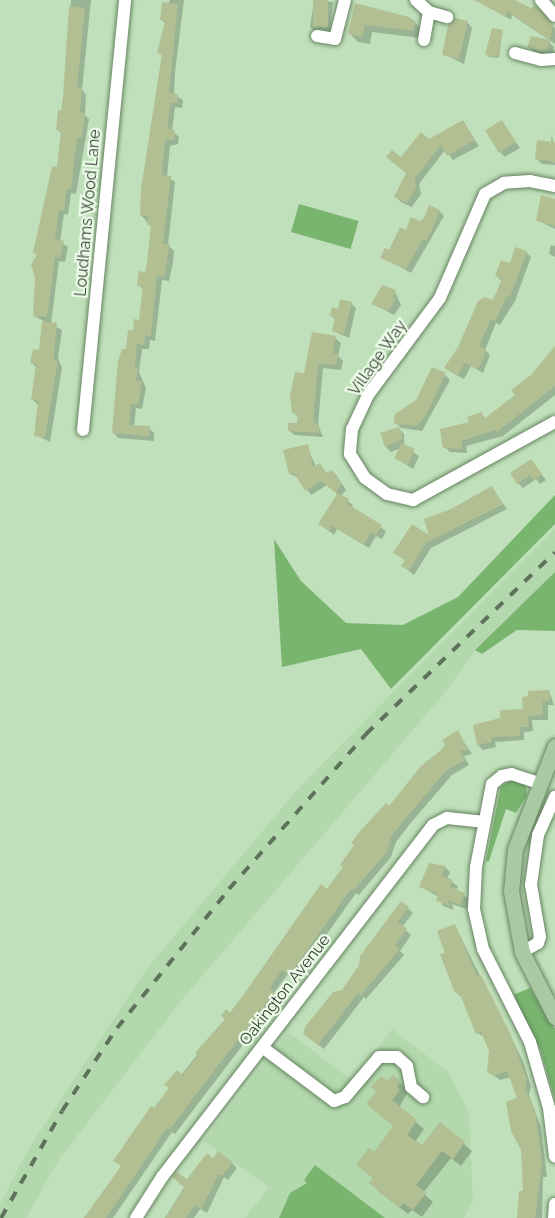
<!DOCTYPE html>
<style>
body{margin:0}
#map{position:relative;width:555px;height:1218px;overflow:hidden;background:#c0e0bb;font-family:Raleway,sans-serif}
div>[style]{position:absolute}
.built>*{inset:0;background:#b3d8ad}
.green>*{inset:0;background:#79b56f;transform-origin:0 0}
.shadow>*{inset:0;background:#0003}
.building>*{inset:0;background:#b2bf93;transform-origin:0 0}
.roads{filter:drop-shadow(0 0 2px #668361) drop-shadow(0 0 2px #668361)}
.minor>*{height:12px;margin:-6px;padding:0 6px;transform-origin:6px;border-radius:6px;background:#fff}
.major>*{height:15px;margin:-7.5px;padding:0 7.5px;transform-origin:7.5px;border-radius:7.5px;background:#a9c9a3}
.rail>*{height:4px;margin-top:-2px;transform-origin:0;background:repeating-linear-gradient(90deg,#5e715b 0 10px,transparent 0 20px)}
span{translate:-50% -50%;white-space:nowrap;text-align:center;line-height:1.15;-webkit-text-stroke:4.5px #ecfce9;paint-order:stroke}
.street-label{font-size:16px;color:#334031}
</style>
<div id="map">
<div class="built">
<div style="clip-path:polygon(555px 528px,555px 572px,475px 650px,447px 690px,181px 1001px,58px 1161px,26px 1218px,0 1218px,0 1204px,28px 1150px,146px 970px,296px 791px)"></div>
<div style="clip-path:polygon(392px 1029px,448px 1072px,469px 1112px,473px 1201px,464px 1218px,245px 1218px,269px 1187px,204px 1141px,288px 1032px,353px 1081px)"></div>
</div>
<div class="green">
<div style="left:299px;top:204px;width:62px;height:29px;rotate:16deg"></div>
<div style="clip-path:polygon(555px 495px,555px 524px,391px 689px,361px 649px,282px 667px,274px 539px,301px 581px,346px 623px,403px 625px,458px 597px)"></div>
<div style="clip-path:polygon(555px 572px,555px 631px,517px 630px,482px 654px,475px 650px)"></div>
<div style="clip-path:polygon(517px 778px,526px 785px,527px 795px,516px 813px,506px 809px,489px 861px,486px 861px,501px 786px)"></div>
<div style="clip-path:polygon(530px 988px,555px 1029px,555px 1100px,541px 1051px,513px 995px)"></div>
<div style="clip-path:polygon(315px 1165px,385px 1218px,279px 1218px,290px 1193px,307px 1183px,304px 1180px)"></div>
</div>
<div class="shadow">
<div style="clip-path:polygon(71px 0,91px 0,82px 90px,86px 95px,85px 115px,89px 119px,76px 194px,71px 193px,68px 215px,64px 214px,60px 242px,68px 247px,65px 262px,59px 261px,51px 324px,62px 330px,58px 358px,62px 368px,50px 442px,36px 435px,38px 405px,33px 400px,37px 368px,32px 363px,40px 352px,44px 321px,34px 316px,38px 256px,35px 252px,58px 169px,62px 134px,58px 130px,66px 81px)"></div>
<div style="clip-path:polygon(170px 0,193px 0,184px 0,175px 72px,174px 95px,183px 100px,182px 108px,175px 107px,172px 131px,179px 137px,178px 144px,170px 146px,167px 177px,175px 182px,168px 245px,174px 251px,173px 262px,169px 281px,162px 280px,155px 341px,150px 340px,149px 349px,142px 349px,139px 372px,146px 388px,142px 409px,136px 408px,134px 427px,149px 428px,154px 433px,154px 441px,118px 438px,113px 432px,127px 351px,140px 322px,144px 290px,139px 285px,147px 273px,152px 228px,141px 215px,163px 57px,159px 52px,166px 24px,162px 20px)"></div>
<div style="clip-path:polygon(314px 0,333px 2px,330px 33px,315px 32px,310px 27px)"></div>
<div style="clip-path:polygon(480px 0,509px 0,531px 10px,535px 8px,555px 28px,555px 44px,512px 15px,511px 20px)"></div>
<div style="clip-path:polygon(356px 5px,415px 23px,423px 31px,421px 38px,372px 32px,370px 44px,358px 42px,350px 34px)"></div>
<div style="clip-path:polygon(467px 22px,472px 28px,464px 64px,444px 54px)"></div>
<div style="clip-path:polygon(502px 32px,499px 58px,489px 57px,487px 54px)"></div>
<div style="clip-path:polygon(549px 42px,554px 47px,552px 56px,534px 52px,529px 47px)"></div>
<div style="clip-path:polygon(463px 122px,479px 146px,453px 160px,445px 150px,419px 184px,421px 194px,412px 207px,401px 202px,396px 197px,429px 141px)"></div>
<div style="clip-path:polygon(501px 122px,520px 148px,505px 157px,500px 152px)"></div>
<div style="clip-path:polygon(552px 132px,555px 165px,542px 164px,537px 159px,551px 143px)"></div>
<div style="clip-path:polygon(555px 200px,555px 229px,537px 220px)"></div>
<div style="clip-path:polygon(439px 211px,444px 216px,411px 273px,382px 257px,407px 232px)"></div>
<div style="clip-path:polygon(551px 245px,555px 246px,555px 257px,549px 254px)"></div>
<div style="clip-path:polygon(526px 252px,531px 257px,515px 301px,500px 325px,496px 323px,485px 350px,490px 355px,483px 373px,471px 366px,464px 379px,451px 372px,446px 368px,493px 302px,502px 282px,497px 276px)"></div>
<div style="clip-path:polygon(395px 292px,401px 305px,394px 315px,373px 304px)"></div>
<div style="clip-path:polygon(351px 303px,356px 308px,349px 338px,333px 331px,336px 320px,332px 316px)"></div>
<div style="clip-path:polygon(335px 338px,341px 343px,338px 356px,343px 361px,341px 370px,323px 368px,318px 425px,323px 437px,294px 435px,289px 430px,298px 425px,299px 418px,294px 413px,305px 375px)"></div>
<div style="clip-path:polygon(555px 352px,555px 395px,503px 436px,466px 446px,467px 453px,450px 452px,445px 447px,481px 414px,486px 419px,517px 396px)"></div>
<div style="clip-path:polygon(445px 375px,450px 380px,422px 431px,401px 428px,396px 423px)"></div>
<div style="clip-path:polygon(399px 429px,404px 434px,404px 446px,419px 456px,413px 469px,396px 458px,401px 448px,391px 452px,386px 447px,382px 434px)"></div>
<div style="clip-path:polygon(307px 446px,316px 467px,320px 465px,327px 474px,332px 471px,337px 476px,346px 490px,341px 496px,353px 505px,351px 508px,386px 531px,382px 539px,376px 536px,369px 548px,337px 529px,334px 535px,320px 524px,338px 494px,327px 485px,311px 495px,299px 478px,290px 474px)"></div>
<div style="clip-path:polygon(531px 461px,546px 480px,540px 484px,536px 479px,523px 488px,518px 483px)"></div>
<div style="clip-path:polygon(491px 487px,507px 509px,431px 548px,414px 575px,403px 566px,406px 561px,395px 553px,432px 539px,452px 510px)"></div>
<div style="clip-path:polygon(549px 691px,554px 705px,548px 705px,548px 720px,532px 720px,533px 731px,524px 732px,524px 740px,495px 742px,496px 747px,483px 750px,478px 745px)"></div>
<div style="clip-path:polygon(457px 732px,472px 754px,464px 756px,469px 765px,452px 775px,409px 825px,396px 842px,391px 857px,359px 895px,356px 893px,295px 979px,288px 974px,274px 993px,278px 999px,175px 1134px,172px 1132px,113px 1218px,84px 1218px,122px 1167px,154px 1110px,390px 808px)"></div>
<div style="clip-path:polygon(445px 867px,450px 872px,447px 879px,458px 886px,456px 891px,469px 899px,466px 909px,452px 904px,454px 910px,443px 906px,439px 897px,421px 887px)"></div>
<div style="clip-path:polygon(402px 903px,413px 913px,402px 927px,411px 935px,400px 951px,404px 955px,366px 999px,364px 997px,324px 1049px,310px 1039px)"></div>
<div style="clip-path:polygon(455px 926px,523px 1061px,531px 1086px,529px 1095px,541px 1127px,547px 1177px,543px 1177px,542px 1218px,517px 1218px,525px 1193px,521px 1145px,515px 1139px,508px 1103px,519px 1099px,511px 1077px,500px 1080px,488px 1071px,491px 1051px,485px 1037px,477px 1033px,447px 954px)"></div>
<div style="clip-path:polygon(387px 1083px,400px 1083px,408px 1091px,399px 1108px,424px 1129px,415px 1142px,422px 1148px,441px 1124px,472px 1151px,461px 1166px,451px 1158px,423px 1193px,433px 1202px,422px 1217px,412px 1210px,408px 1214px,378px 1191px,374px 1179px,358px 1165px,374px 1154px,395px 1127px)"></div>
<div style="clip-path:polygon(213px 1160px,232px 1163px,237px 1168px,228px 1180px,224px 1177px,207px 1213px,200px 1209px,194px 1218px,165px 1218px,188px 1181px)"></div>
</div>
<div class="building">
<div style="left:313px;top:0;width:15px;height:27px"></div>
<div style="clip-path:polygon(474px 0,515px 0,531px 8px,535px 5px,553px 24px,550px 40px,507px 11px,506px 17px)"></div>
<div style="clip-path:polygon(162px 2px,178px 4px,169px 93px,178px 94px,177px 103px,171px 103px,167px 129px,175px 130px,174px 139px,165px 141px,162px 175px,171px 176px,163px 244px,170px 244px,164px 277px,157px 276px,151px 336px,145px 336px,144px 345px,137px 344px,135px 368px,138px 368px,136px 381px,142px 381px,138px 405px,131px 404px,129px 425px,150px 426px,149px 436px,112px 433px,118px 361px,122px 349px,126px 349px,128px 330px,133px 330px,134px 319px,139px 320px,143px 286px,137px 286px,139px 271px,145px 272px,147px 263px,151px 225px,147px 225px,148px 216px,140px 215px,141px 189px,162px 54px,157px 53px,165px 21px,160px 20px)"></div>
<div style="clip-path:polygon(355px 3px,409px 17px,415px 21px,414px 31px,365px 25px,362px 37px,348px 34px)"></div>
<div style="clip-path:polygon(69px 6px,85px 8px,77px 88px,82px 88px,80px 112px,85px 113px,82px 138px,77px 138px,71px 190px,67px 189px,64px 211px,59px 210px,55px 239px,64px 241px,60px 258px,55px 257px,47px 317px,33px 316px,35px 277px,31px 265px,37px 254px,33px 253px,52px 166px,57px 167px,61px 131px,56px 130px,58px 110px,62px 111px)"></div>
<div style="clip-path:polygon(455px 18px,468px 21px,459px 59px,442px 55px,448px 25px)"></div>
<div style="clip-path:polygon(492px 28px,503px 30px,498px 57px,485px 55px)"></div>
<div style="clip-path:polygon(531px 36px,550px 40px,547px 51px,527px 48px)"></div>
<div style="clip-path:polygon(463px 120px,475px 140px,447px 156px,441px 145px,415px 178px,416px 188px,407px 203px,394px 197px,406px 173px,386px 157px,392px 150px,401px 157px,421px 132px,429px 139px)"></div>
<div style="left:502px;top:120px;width:26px;height:20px;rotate:58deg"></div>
<div style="clip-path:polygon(537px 140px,555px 142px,555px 162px,535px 159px)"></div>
<div style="clip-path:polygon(541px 195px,555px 199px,555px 226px,536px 221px)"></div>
<div style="clip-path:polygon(429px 205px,440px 210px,431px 232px,426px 241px,423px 239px,406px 269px,380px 258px,385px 248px,389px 250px,400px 227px,406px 230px,411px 217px,420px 221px,424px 218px)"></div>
<div style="clip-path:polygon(515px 247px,527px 251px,510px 297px,507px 296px,495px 321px,491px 319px,479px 346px,486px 349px,483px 360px,478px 369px,465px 363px,458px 375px,444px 368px,458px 347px,478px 301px,485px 297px,493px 300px,502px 279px,495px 276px,501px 260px,510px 263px)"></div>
<div style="clip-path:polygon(382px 285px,396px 290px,393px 298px,396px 299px,388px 311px,371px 304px)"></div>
<div style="clip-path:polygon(340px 299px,352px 302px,344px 334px,332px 331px,335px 317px,330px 316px,332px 307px,338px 309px)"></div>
<div style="clip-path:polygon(42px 321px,57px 323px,54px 352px,54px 361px,58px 361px,45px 437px,34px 436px,38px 401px,31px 400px,36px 364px,30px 363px,33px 349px,39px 350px)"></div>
<div style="clip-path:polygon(312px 332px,336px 336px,333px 353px,339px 354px,336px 365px,318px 364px,313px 423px,319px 423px,319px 433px,288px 431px,288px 423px,297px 423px,298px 414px,292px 413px,290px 396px,295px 372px,304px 373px)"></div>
<div style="clip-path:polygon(555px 346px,555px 386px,497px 432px,495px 430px,462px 441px,462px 449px,443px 448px,440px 429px,469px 422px,467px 417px,482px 412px,484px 419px,515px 395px,511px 390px,531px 375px)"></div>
<div style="clip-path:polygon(432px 367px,446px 373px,427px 413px,417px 426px,394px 424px,395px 414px,416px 400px)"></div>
<div style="clip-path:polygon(399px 427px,403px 439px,385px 447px,380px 433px)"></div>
<div style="left:401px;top:443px;width:15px;height:17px;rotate:23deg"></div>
<div style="clip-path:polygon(308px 444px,313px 467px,320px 463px,326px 473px,332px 470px,342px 484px,336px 492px,349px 499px,346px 503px,382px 525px,376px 535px,371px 532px,364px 545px,332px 526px,329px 531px,318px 524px,337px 494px,321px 481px,305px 491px,294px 473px,289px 474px,283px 450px)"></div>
<div style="clip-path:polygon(531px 459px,542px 474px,534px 480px,530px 475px,517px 484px,510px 473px)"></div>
<div style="clip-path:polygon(492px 486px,503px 504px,426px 543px,409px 571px,401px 566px,405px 560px,393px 553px,412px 524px,429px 535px,424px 519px,451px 509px)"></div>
<div style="clip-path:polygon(549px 690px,550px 700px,543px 701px,543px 715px,528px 716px,529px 727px,520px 727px,520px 736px,491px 737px,492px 742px,477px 745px,473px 725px,500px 718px,500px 710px,523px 709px,522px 697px,528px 696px,528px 691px)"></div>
<div style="clip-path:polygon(458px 730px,468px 750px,460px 751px,465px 760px,447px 770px,404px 820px,391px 837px,387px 852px,353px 891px,351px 889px,289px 975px,282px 970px,270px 987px,274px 993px,169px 1130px,167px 1128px,106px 1218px,84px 1218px,121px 1166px,113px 1161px,151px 1106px,154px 1108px,169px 1088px,164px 1085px,177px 1070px,183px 1075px,198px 1055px,195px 1053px,225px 1019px,221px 1016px,226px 1009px,230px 1013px,235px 1007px,321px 884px,327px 889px,343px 867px,340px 865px,354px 845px,351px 843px,362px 829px,386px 803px,389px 806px,421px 766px,446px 746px,442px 740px)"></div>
<div style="clip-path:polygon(429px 863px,445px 866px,442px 876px,453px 880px,450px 887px,465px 893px,460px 905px,448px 900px,450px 906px,436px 901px,438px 894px,419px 887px)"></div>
<div style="clip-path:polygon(401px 901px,409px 907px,398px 922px,407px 929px,395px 945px,400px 949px,361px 995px,358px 993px,318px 1045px,303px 1034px,305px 1027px,333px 992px,342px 990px,359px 965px,360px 956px)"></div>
<div style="clip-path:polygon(455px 924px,477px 976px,481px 975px,511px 1035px,527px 1080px,525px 1089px,535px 1109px,542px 1163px,535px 1218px,517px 1218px,519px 1191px,523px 1191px,521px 1150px,511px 1131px,506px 1102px,517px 1098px,507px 1071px,494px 1076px,487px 1072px,489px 1051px,481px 1032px,476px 1034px,461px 997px,454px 991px,440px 954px,445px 953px,437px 931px)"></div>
<div style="clip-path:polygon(393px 1075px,401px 1082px,397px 1087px,400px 1090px,392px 1100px,417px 1120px,407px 1135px,422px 1145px,440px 1122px,465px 1142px,453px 1159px,442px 1151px,416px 1185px,426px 1193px,413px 1210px,403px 1203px,399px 1208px,369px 1183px,373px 1178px,356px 1165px,369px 1148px,374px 1152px,393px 1126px,366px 1104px,376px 1091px,371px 1087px,381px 1076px,387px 1081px)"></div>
<div style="clip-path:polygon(218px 1151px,233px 1162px,222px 1176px,219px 1174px,201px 1209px,195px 1205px,186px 1218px,165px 1218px,185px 1188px,172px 1177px,176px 1172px,187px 1179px,207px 1153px,213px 1158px)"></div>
</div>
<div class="roads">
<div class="minor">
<div style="left:416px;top:0;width:18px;rotate:43deg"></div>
<div style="left:429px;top:12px;width:19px;rotate:16deg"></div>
<div style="left:541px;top:0;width:21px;rotate:49deg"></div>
<div style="left:317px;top:36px;width:18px;rotate:9deg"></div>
<div style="left:335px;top:39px;width:40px;rotate:-75.6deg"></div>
<div style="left:424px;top:40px;width:28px;rotate:-80deg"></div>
<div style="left:515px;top:53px;width:27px;rotate:15deg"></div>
<div style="left:541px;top:60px;width:14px;rotate:-4deg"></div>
<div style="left:555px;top:186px;width:25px;rotate:-169deg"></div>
<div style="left:530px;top:181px;width:26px;rotate:176deg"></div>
<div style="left:504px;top:183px;width:22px;rotate:150deg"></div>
<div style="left:485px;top:194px;width:113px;rotate:113.4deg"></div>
<div style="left:440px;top:298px;width:121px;rotate:126.6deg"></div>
<div style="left:368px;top:395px;width:38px;rotate:115deg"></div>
<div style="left:352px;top:429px;width:25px;rotate:95deg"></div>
<div style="left:350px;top:454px;width:28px;rotate:58deg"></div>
<div style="left:365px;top:478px;width:27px;rotate:36deg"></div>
<div style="left:387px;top:494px;width:27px;rotate:13deg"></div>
<div style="left:413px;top:500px;width:162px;rotate:-28.8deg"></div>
<div style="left:83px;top:430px;width:432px;rotate:-84.4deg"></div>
<div style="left:539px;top:783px;width:28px;rotate:-162deg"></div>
<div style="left:512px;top:774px;width:10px;rotate:169deg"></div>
<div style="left:502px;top:776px;width:13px;rotate:141deg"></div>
<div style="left:492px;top:784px;width:85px;rotate:100.9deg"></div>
<div style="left:476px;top:867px;width:42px;rotate:92.7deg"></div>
<div style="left:474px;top:909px;width:41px;rotate:77.3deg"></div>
<div style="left:483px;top:949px;width:104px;rotate:63.2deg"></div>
<div style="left:530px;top:1042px;width:69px;rotate:73.9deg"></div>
<div style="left:549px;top:1108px;width:49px;rotate:83deg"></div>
<div style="left:522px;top:952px;width:18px;rotate:-29deg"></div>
<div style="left:538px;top:943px;width:6px;rotate:-72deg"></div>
<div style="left:540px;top:937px;width:53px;rotate:-99.8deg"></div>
<div style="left:531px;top:885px;width:50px;rotate:-82deg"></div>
<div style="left:538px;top:835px;width:42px;rotate:-65.9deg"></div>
<div style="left:262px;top:1047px;width:90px;rotate:36.9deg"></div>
<div style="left:334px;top:1101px;width:12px;rotate:-20deg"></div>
<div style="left:345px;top:1097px;width:52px;rotate:-49.6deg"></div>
<div style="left:379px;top:1057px;width:18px"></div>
<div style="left:397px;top:1057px;width:13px;rotate:42deg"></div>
<div style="left:407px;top:1066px;width:21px;rotate:79deg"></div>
<div style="left:411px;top:1087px;width:16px;rotate:40deg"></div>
<div style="left:136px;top:1218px;width:49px;rotate:-57.6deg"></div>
<div style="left:162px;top:1177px;width:444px;rotate:-52.4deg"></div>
<div style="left:433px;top:825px;width:16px;rotate:-27deg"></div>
<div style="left:447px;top:818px;width:36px;rotate:6deg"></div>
<div style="left:554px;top:1218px;width:14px;rotate:-86deg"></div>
</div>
<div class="major">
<div style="left:555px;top:746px;width:110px;rotate:111.2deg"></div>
<div style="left:515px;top:849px;width:42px;rotate:95.4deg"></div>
<div style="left:511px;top:891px;width:62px;rotate:79.8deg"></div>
<div style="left:522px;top:952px;width:73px;rotate:63.1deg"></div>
</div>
</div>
<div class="rail">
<div style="left:1px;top:1218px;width:123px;rotate:-60.3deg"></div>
<div style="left:62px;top:1111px;width:100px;rotate:-56.5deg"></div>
<div style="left:117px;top:1028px;width:179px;rotate:-51.1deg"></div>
<div style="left:229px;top:889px;width:207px;rotate:-48.5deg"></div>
<div style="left:366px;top:734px;width:262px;rotate:-43.9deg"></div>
</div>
<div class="street-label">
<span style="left:88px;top:213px;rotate:-85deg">Loudhams Wood Lane</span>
<span style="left:378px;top:358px;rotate:-55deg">Village Way</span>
<span style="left:285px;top:990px;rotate:-52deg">Oakington Avenue</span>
</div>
</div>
